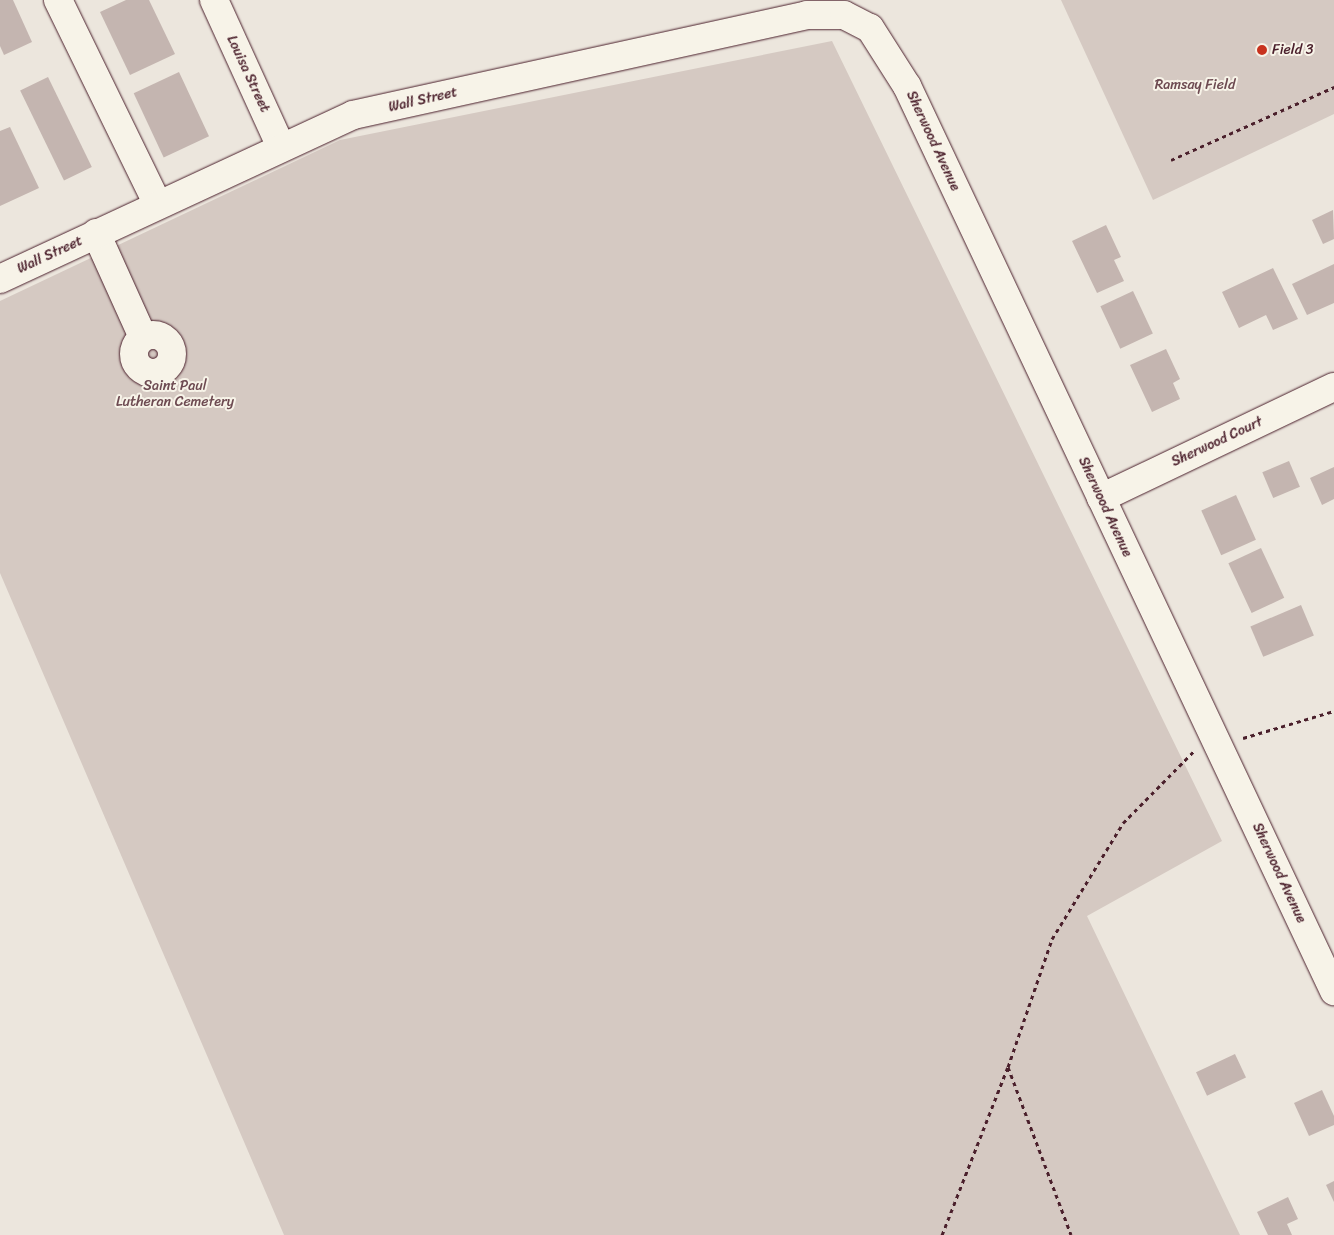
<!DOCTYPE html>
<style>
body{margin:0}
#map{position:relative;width:1334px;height:1235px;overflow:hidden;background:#ece6dd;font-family:Sriracha,sans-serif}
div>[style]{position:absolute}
.green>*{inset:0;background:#d5c9c2}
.building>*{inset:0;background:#c4b5b0;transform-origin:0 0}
.path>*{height:3px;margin-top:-1.5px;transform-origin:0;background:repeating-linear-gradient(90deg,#4a1f2b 0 4px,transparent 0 8px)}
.roads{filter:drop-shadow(0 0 1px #4a1f2b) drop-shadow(0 0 1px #4a1f2b)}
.minor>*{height:28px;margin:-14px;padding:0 14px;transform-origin:14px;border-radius:14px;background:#f7f3e8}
.minor>.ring{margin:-14px;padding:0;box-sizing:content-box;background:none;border:28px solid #f7f3e8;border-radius:50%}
.dots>*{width:14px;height:14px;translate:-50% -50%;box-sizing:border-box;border:2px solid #f7f3e8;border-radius:50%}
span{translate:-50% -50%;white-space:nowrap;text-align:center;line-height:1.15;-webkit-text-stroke:4px #f7f3e8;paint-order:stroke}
.poi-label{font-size:14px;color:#4a1f2b}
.left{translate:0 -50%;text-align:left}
.street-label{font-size:14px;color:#4a1f2b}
.park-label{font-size:14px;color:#6d4a51}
</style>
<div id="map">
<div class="green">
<div style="clip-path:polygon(1061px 0,1334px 0,1334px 114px,1153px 200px)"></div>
<div style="clip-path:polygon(832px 41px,1222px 841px,1087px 916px,1240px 1235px,284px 1235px,0 573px,0 301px,340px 140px)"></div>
</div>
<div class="building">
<div style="clip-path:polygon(0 0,13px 0,32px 42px,4px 55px,0 46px)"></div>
<div style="clip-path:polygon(126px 0,149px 0,175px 54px,130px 75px,100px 12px)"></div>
<div style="left:179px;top:72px;width:71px;height:50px;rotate:65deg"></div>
<div style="left:48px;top:77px;width:100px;height:31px;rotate:64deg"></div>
<div style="clip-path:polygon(10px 127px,39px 188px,0 206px,0 131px)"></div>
<div style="clip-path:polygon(1333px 210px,1334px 239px,1323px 244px,1312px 220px)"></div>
<div style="clip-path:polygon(1106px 225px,1121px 257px,1114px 260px,1124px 281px,1097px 293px,1072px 241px)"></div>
<div style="clip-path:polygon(1334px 264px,1334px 303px,1307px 315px,1292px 284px)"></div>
<div style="clip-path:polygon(1273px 268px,1298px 319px,1273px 330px,1266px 315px,1239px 328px,1222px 292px)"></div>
<div style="left:1133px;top:291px;width:47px;height:36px;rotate:65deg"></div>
<div style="clip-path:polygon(1166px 349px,1180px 379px,1173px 383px,1180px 399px,1152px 412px,1130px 365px)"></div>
<div style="left:1289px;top:461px;width:28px;height:29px;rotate:67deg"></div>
<div style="clip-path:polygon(1334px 467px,1334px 499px,1322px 505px,1310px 478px)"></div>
<div style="left:1236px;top:495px;width:49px;height:38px;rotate:66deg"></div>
<div style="left:1261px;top:548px;width:55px;height:36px;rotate:65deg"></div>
<div style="left:1301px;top:605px;width:33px;height:55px;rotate:67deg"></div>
<div style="left:1235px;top:1054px;width:26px;height:43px;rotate:65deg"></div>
<div style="clip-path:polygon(1322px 1090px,1334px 1116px,1334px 1125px,1309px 1136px,1294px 1103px)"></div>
<div style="clip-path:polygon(1334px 1181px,1334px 1202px,1326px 1185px)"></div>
<div style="clip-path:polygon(1288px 1197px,1298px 1219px,1287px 1224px,1292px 1235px,1268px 1235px,1257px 1212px)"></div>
</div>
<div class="path">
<div style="left:1171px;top:160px;width:179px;rotate:-24.1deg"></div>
<div style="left:1243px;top:738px;width:95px;rotate:-16.5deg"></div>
<div style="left:1008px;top:1067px;width:179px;rotate:69.4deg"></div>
<div style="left:942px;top:1235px;width:180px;rotate:-68.6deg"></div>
<div style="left:1008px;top:1067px;width:135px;rotate:-71deg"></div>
<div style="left:1052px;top:939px;width:136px;rotate:-58.5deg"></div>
<div style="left:1123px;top:823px;width:100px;rotate:-45.4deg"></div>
</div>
<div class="roads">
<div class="minor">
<div style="left:58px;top:0;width:228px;rotate:64deg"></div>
<div style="left:214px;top:0;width:162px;rotate:65.5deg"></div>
<div style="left:96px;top:233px;width:114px;rotate:65.7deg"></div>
<div style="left:0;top:279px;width:389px;rotate:-24.9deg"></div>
<div style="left:353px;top:115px;width:465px;rotate:-12.4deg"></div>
<div style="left:807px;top:15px;width:37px"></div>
<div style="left:844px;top:15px;width:29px;rotate:27deg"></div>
<div style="left:870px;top:28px;width:69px;rotate:57.5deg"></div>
<div style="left:907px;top:86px;width:1001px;rotate:64.74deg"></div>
<div class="ring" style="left:134px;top:335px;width:10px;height:10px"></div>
<div style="left:1101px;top:498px;width:258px;rotate:-25.5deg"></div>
</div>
</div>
<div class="dots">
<div style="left:1262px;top:50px;background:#c8321e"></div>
</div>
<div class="poi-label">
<span class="left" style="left:1272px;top:50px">Field 3</span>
</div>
<div class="street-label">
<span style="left:248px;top:74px;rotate:65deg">Louisa Street</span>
<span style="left:423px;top:100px;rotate:-13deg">Wall Street</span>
<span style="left:933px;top:141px;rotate:65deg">Sherwood Avenue</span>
<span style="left:50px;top:255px;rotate:-25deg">Wall Street</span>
<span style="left:1217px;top:442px;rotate:-25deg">Sherwood Court</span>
<span style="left:1105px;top:507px;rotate:65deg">Sherwood Avenue</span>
<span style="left:1279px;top:873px;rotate:65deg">Sherwood Avenue</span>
</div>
<div class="park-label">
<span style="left:1195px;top:85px">Ramsay Field</span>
<span style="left:175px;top:394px">Saint Paul<br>Lutheran Cemetery</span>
</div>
</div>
